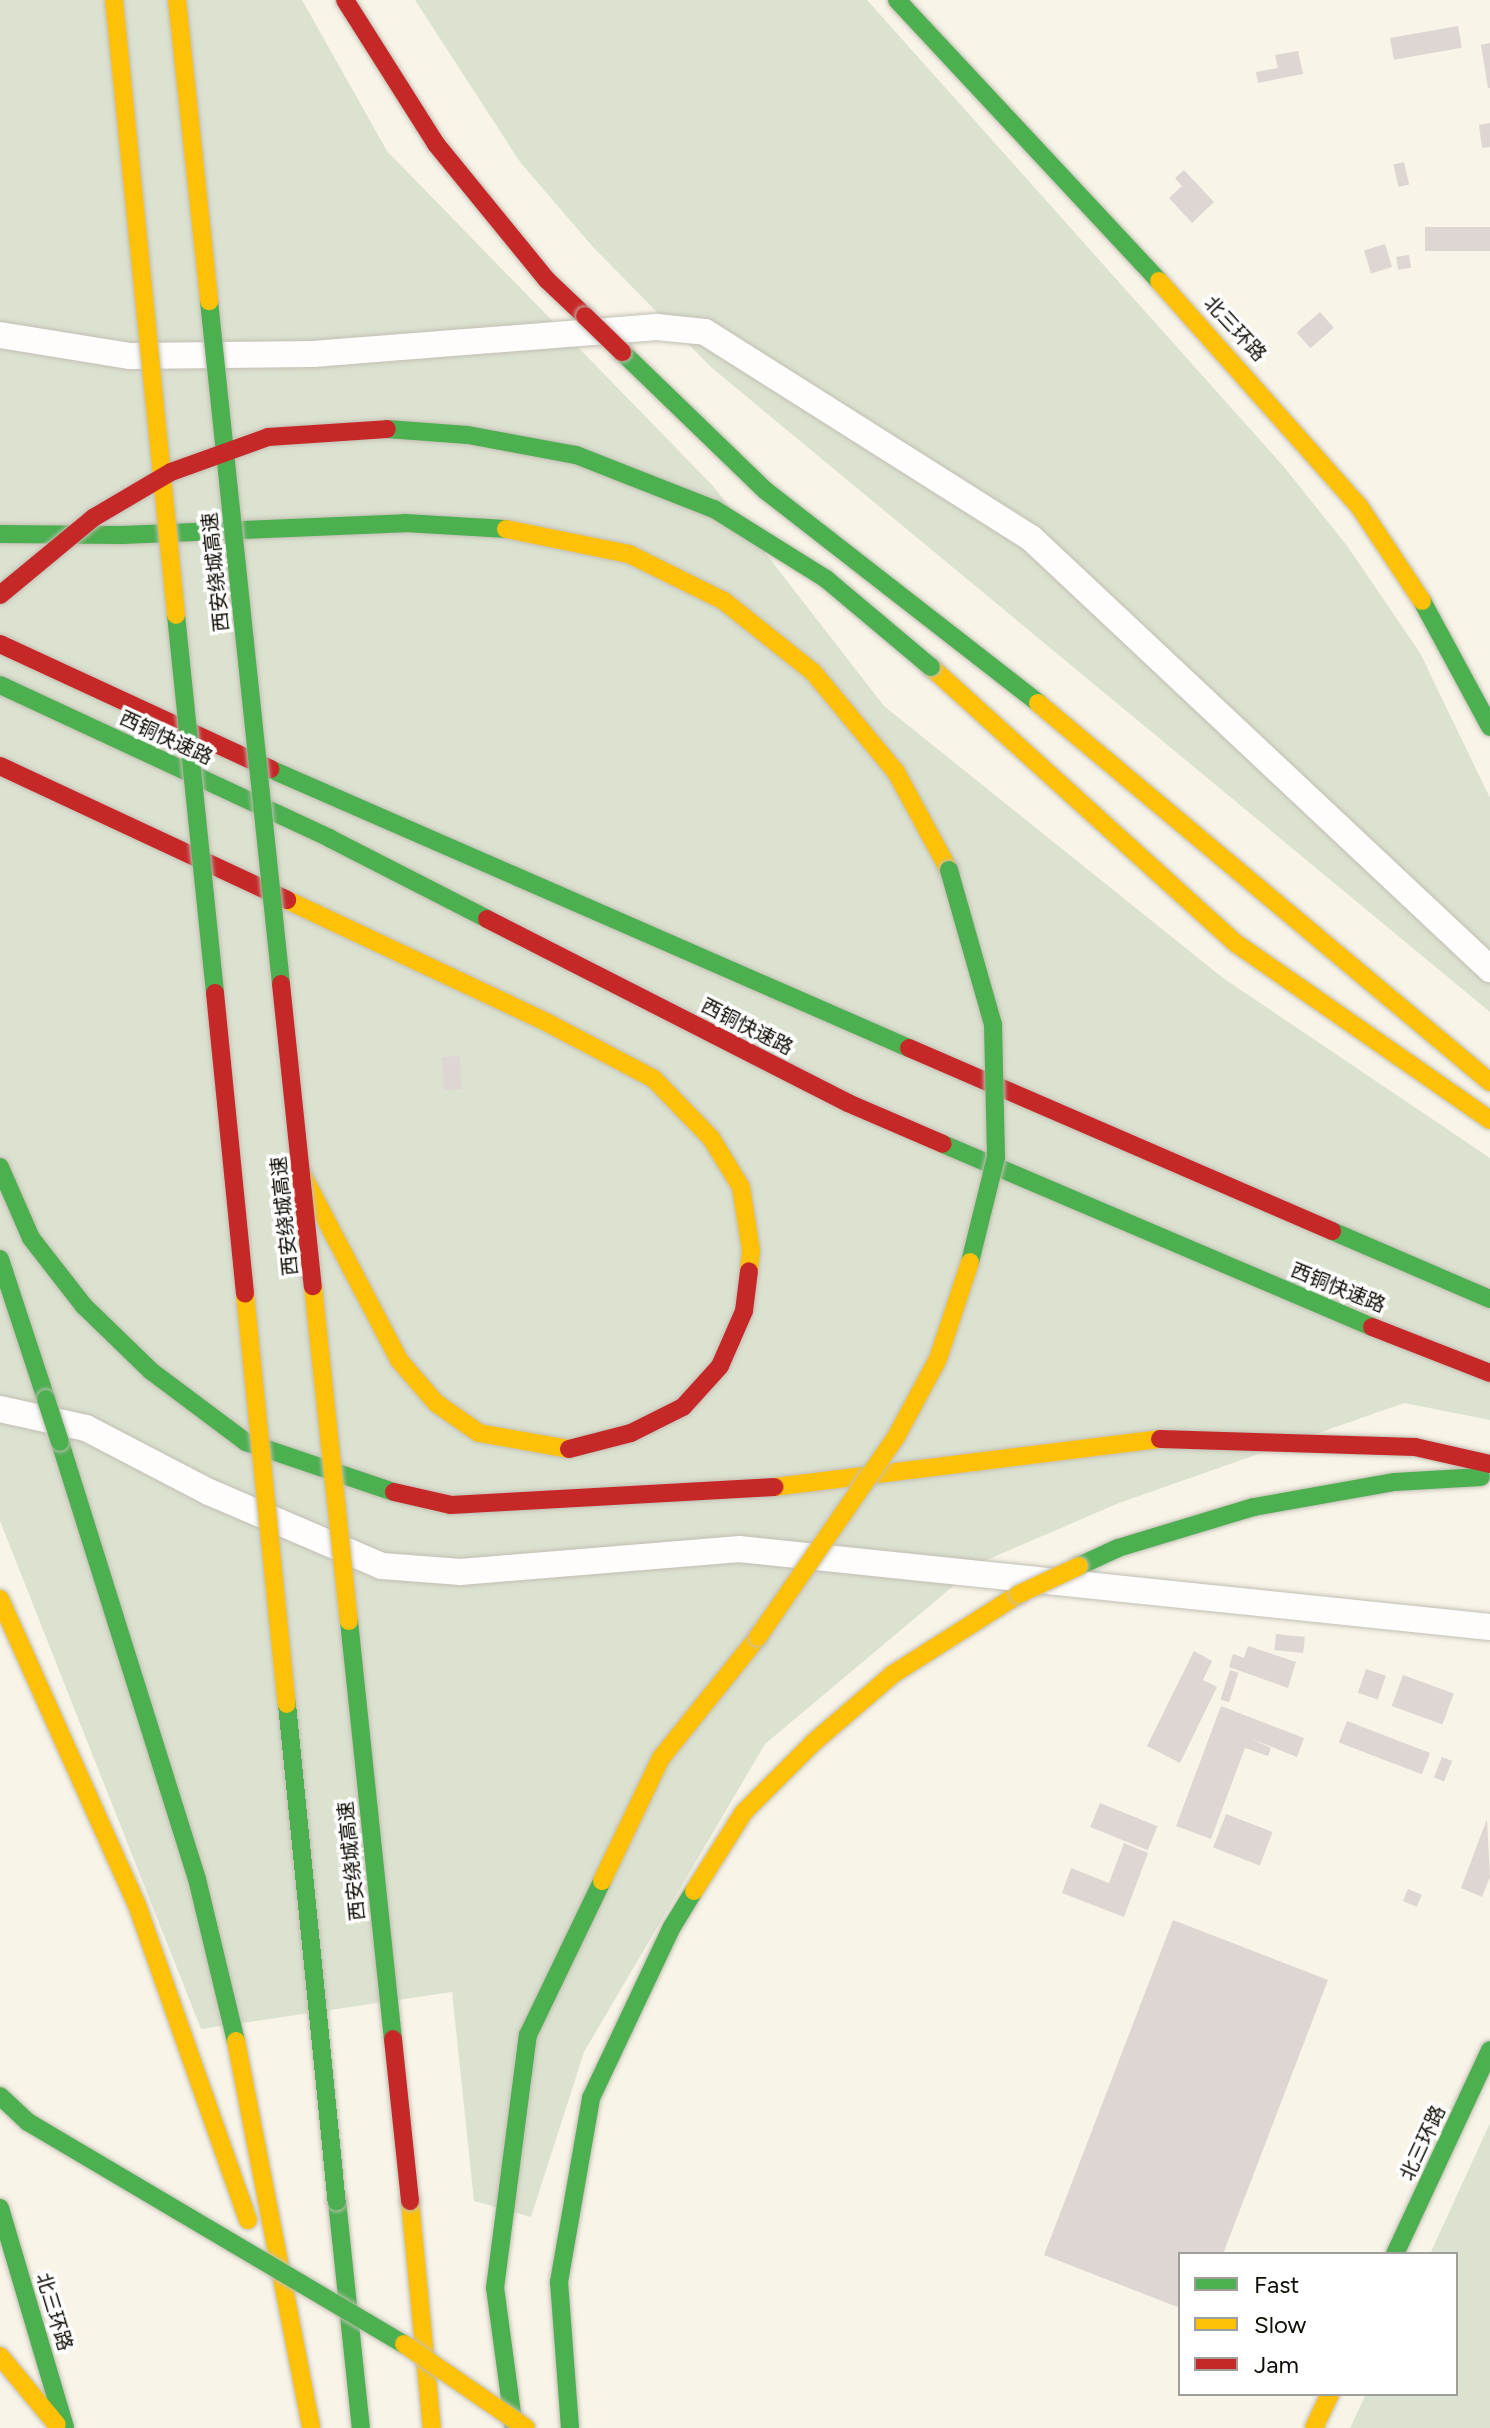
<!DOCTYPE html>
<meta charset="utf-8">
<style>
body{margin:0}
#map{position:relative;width:1490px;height:2428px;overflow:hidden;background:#f8f4e8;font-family:Figtree,"Noto Sans SC",sans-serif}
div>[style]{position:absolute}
.green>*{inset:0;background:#dce2d0}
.building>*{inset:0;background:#ddd6d3;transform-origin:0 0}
.roads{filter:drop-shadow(0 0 2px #c1beb3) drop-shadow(0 0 2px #c1beb3)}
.street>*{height:26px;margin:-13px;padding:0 13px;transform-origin:13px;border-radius:13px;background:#fefdfc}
.fast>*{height:18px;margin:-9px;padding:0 9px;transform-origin:9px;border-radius:9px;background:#4caf50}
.slow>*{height:18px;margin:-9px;padding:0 9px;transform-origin:9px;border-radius:9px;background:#ffc107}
.jam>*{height:18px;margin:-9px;padding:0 9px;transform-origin:9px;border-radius:9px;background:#c62828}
.bridges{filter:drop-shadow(0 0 2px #c1beb3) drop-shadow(0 0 2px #c1beb3)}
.fast-bridge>*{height:18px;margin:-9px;padding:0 9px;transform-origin:9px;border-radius:9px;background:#4caf50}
.slow-bridge>*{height:18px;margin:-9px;padding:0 9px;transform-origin:9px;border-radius:9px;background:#ffc107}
.jam-bridge>*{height:18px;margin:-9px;padding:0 9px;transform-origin:9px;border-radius:9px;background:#c62828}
span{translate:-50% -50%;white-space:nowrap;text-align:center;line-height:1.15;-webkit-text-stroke:7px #fff;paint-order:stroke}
.street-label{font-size:20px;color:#100d05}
.legend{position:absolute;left:1178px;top:2252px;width:280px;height:144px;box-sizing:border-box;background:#fff;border:2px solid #9f9e9b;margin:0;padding:10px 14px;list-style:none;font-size:24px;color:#100d05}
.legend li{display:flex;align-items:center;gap:16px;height:40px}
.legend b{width:40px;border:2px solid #9f9e9b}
</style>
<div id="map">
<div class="green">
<div style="clip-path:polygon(0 0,302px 0,387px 151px,714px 487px,884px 706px,1223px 978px,1490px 1158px,1490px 1420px,1404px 1403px,1119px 1503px,982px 1562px,765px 1744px,584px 2052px,531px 2217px,474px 2201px,452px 1992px,201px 2029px,0 1521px)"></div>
<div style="clip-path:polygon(415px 0,867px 0,1284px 467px,1348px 547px,1420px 653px,1490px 798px,1490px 1012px,712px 368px,593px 247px,520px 162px)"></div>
<div style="clip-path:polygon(1490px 2123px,1490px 2428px,1350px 2428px,1366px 2394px,1456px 2394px,1456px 2254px,1430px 2254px)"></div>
</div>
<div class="building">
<div style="left:1458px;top:26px;width:22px;height:69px;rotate:80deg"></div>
<div style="clip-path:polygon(1490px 43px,1490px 88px,1488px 88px,1481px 45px)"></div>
<div style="clip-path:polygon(1298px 51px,1303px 74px,1258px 83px,1256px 72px,1278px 68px,1275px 55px)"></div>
<div style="clip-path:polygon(1490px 123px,1490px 147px,1482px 148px,1479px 125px)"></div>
<div style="left:1404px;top:162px;width:23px;height:11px;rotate:77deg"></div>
<div style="clip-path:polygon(1184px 170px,1214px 202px,1192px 223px,1169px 198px,1182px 186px,1175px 178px)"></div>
<div style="left:1490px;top:227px;width:24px;height:65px;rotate:90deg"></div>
<div style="left:1385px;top:244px;width:24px;height:22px;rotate:73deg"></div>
<div style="left:1409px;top:255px;width:13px;height:13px;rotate:81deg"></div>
<div style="left:1320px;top:312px;width:21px;height:31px;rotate:49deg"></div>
<div style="left:460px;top:1056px;width:33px;height:18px;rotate:87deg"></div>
<div style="left:1276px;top:1634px;width:29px;height:16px;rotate:6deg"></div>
<div style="clip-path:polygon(1248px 1646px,1296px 1662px,1288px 1688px,1229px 1667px,1233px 1654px,1244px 1658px)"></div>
<div style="clip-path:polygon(1194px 1651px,1212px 1661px,1203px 1680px,1217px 1687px,1180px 1763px,1147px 1746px)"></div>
<div style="left:1366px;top:1669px;width:21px;height:25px;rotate:19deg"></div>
<div style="left:1230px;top:1670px;width:9px;height:31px;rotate:18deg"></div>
<div style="left:1403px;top:1675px;width:54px;height:33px;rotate:20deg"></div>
<div style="clip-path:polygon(1221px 1706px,1304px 1738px,1297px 1757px,1249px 1738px,1271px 1748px,1268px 1756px,1245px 1748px,1211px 1839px,1176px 1826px)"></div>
<div style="left:1347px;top:1721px;width:89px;height:23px;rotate:21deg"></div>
<div style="left:1442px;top:1757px;width:11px;height:22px;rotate:22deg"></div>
<div style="left:1100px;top:1803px;width:62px;height:26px;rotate:22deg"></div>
<div style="left:1226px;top:1814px;width:50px;height:36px;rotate:21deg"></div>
<div style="clip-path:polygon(1487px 1819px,1490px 1877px,1482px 1897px,1461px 1888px)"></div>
<div style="clip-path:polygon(1124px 1843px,1148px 1853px,1124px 1917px,1062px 1893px,1071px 1868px,1109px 1883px)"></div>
<div style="left:1408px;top:1889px;width:15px;height:13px;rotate:23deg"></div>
<div style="clip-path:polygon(1173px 1920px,1328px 1980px,1223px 2254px,1180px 2254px,1180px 2308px,1044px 2255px)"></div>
</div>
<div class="roads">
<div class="street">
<div style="left:0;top:335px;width:132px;rotate:9.2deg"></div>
<div style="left:130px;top:356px;width:183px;rotate:-0.6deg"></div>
<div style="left:313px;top:354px;width:345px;rotate:-4.5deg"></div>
<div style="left:657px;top:327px;width:48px;rotate:5.9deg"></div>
<div style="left:705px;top:332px;width:386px;rotate:32.3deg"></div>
<div style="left:1031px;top:538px;width:630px;rotate:43.2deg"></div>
<div style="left:0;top:1409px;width:88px;rotate:12.5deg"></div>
<div style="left:86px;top:1428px;width:139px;rotate:27.5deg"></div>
<div style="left:209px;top:1492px;width:188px;rotate:23.2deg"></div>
<div style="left:382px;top:1566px;width:79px;rotate:4.3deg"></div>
<div style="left:461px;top:1572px;width:279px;rotate:-4.7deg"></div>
<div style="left:739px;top:1549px;width:755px;rotate:5.93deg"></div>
</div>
<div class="fast">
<div style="left:897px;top:0;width:384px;rotate:47deg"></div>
<div style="left:622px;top:352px;width:200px;rotate:44deg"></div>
<div style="left:766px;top:491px;width:345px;rotate:37.9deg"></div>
<div style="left:0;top:534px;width:122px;rotate:0.5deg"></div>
<div style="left:122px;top:535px;width:283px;rotate:-2.4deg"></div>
<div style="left:405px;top:523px;width:101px;rotate:3.4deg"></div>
<div style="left:1422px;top:601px;width:143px;rotate:61.6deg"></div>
<div style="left:0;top:685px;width:363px;rotate:24.9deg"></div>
<div style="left:329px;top:838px;width:178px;rotate:27.1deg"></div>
<div style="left:270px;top:769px;width:697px;rotate:23.59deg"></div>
<div style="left:943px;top:1144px;width:466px;rotate:23.1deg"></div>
<div style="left:0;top:1167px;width:77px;rotate:66.4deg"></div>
<div style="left:31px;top:1238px;width:86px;rotate:52.1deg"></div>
<div style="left:84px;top:1306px;width:93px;rotate:44.1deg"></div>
<div style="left:151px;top:1371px;width:119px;rotate:36.8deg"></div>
<div style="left:246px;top:1442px;width:156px;rotate:18.7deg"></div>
<div style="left:1332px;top:1231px;width:172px;rotate:23.3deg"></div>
<div style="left:0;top:1259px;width:147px;rotate:71.8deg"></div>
<div style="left:60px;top:1442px;width:458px;rotate:72.6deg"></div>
<div style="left:197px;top:1879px;width:167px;rotate:76.5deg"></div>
<div style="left:1079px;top:1566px;width:43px;rotate:-24.8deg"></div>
<div style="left:1118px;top:1548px;width:142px;rotate:-16.8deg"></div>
<div style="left:1254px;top:1507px;width:143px;rotate:-10.1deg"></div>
<div style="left:1395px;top:1482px;width:86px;rotate:-3.3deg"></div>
<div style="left:337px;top:2201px;width:228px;rotate:84deg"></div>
<div style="left:0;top:2208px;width:229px;rotate:73.5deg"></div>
<div style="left:1395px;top:2254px;width:225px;rotate:-65deg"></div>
<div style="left:514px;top:2428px;width:141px;rotate:-97.7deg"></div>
<div style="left:495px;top:2288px;width:255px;rotate:-82.6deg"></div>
<div style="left:528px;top:2035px;width:171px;rotate:-64.3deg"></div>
<div style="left:570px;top:2428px;width:146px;rotate:-94.3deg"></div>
<div style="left:559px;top:2282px;width:187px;rotate:-80.1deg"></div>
<div style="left:591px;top:2098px;width:189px;rotate:-64.7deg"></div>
<div style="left:672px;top:1927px;width:42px;rotate:-58.6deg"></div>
</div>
<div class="slow">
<div style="left:1159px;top:281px;width:301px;rotate:48.4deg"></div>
<div style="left:1359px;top:506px;width:114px;rotate:56.4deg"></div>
<div style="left:506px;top:529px;width:126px;rotate:11.5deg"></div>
<div style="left:629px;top:554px;width:106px;rotate:26.3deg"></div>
<div style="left:724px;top:601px;width:114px;rotate:38.6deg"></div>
<div style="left:813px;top:672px;width:130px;rotate:50.3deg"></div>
<div style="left:896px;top:772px;width:111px;rotate:61.6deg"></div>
<div style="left:931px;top:667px;width:413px;rotate:42.2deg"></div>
<div style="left:1237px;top:944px;width:308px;rotate:34.8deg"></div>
<div style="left:1038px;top:703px;width:590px;rotate:39.98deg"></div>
<div style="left:287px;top:900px;width:289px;rotate:25.2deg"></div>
<div style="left:548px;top:1023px;width:120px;rotate:27.8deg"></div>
<div style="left:654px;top:1079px;width:82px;rotate:46deg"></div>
<div style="left:711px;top:1138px;width:57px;rotate:58.5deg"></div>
<div style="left:741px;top:1187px;width:65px;rotate:81.1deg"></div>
<div style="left:751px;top:1251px;width:20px;rotate:96deg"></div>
<div style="left:303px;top:1176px;width:208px;rotate:62.4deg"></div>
<div style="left:399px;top:1360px;width:57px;rotate:49.3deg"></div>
<div style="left:436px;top:1403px;width:52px;rotate:34.9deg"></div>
<div style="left:479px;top:1433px;width:91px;rotate:10.1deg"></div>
<div style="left:774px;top:1487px;width:389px;rotate:-7.1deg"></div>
<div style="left:0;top:1599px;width:335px;rotate:65.9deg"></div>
<div style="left:137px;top:1905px;width:334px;rotate:70.6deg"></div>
<div style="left:602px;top:1881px;width:136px;rotate:-64.4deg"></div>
<div style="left:661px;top:1758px;width:155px;rotate:-51.3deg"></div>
<div style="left:694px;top:1891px;width:93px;rotate:-57.7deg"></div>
<div style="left:744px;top:1812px;width:99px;rotate:-45deg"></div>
<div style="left:814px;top:1742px;width:104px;rotate:-40.7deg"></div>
<div style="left:893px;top:1674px;width:149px;rotate:-32.4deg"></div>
<div style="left:236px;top:2041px;width:394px;rotate:79deg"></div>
<div style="left:410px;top:2201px;width:228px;rotate:84.5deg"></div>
<div style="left:0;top:2356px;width:89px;rotate:50.4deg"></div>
<div style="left:1314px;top:2428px;width:38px;rotate:-65deg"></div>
</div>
<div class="jam">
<div style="left:345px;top:0;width:170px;rotate:57.7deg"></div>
<div style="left:436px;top:144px;width:176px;rotate:50.8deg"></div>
<div style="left:547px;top:280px;width:52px;rotate:43.5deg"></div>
<div style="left:0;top:644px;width:298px;rotate:24.8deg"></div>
<div style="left:0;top:766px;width:317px;rotate:25deg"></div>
<div style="left:487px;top:919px;width:405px;rotate:27deg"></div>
<div style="left:848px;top:1103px;width:103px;rotate:23.3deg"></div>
<div style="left:909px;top:1048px;width:461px;rotate:23.4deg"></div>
<div style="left:1372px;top:1327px;width:127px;rotate:21.3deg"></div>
<div style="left:1160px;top:1439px;width:255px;rotate:1.8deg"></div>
<div style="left:1415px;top:1447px;width:77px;rotate:12.8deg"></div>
<div style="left:569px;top:1449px;width:64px;rotate:-14.5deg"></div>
<div style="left:631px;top:1433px;width:58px;rotate:-26.6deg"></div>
<div style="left:683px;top:1407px;width:55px;rotate:-47.9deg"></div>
<div style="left:720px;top:1366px;width:60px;rotate:-66.4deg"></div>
<div style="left:744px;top:1311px;width:40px;rotate:-82.9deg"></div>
<div style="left:394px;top:1492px;width:58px;rotate:12.8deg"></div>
<div style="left:451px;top:1505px;width:324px;rotate:-3.2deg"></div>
</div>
</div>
<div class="bridges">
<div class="fast-bridge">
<div style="left:209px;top:301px;width:687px;rotate:83.98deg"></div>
<div style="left:387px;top:429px;width:81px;rotate:4.2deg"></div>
<div style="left:468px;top:435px;width:110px;rotate:10.5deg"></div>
<div style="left:576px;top:455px;width:148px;rotate:21.4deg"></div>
<div style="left:714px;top:509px;width:132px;rotate:32deg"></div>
<div style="left:826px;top:579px;width:137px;rotate:40deg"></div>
<div style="left:176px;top:615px;width:380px;rotate:84.1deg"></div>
<div style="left:949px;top:870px;width:160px;rotate:74.1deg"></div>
<div style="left:993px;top:1024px;width:133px;rotate:88.7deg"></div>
<div style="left:996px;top:1157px;width:108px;rotate:103.9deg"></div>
<div style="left:46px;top:1399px;width:45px;rotate:72deg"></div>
<div style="left:349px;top:1621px;width:420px;rotate:84deg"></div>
<div style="left:287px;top:1704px;width:500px;rotate:84.3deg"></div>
<div style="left:0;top:2096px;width:38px;rotate:43deg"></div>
<div style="left:28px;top:2122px;width:437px;rotate:30.6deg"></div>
</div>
<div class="slow-bridge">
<div style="left:114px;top:0;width:618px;rotate:84.24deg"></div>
<div style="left:177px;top:0;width:303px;rotate:83.9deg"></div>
<div style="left:313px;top:1286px;width:337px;rotate:83.9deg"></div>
<div style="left:245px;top:1294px;width:412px;rotate:84.2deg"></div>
<div style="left:1019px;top:1594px;width:66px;rotate:-25deg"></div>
<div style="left:758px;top:1637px;width:243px;rotate:-55.4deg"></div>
<div style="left:896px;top:1437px;width:89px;rotate:-61.7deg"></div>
<div style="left:938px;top:1359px;width:102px;rotate:-71.7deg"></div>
<div style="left:404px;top:2344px;width:148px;rotate:34.5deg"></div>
</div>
<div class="jam-bridge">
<div style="left:585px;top:316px;width:52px;rotate:44.2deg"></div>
<div style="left:0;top:595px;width:121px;rotate:-39.6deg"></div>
<div style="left:93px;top:518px;width:91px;rotate:-30.5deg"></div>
<div style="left:171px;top:472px;width:103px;rotate:-19.8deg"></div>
<div style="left:268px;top:437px;width:119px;rotate:-3.8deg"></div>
<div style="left:281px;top:984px;width:304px;rotate:84deg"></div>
<div style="left:215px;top:993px;width:302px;rotate:84.3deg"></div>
<div style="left:393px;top:2039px;width:163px;rotate:84deg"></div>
</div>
</div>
<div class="street-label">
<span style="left:1235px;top:329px;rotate:47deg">北三环路</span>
<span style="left:216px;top:572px;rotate:-96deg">西安绕城高速</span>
<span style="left:166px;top:738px;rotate:25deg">西铜快速路</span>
<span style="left:747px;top:1027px;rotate:27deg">西铜快速路</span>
<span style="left:285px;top:1216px;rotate:-96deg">西安绕城高速</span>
<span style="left:1338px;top:1288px;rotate:22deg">西铜快速路</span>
<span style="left:352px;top:1861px;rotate:-96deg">西安绕城高速</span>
<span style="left:1423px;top:2143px;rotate:-65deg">北三环路</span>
<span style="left:54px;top:2312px;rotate:73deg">北三环路</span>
</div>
<ul class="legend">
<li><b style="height:10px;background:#4caf50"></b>Fast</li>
<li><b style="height:10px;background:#ffc107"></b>Slow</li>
<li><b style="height:10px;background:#c62828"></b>Jam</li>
</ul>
</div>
